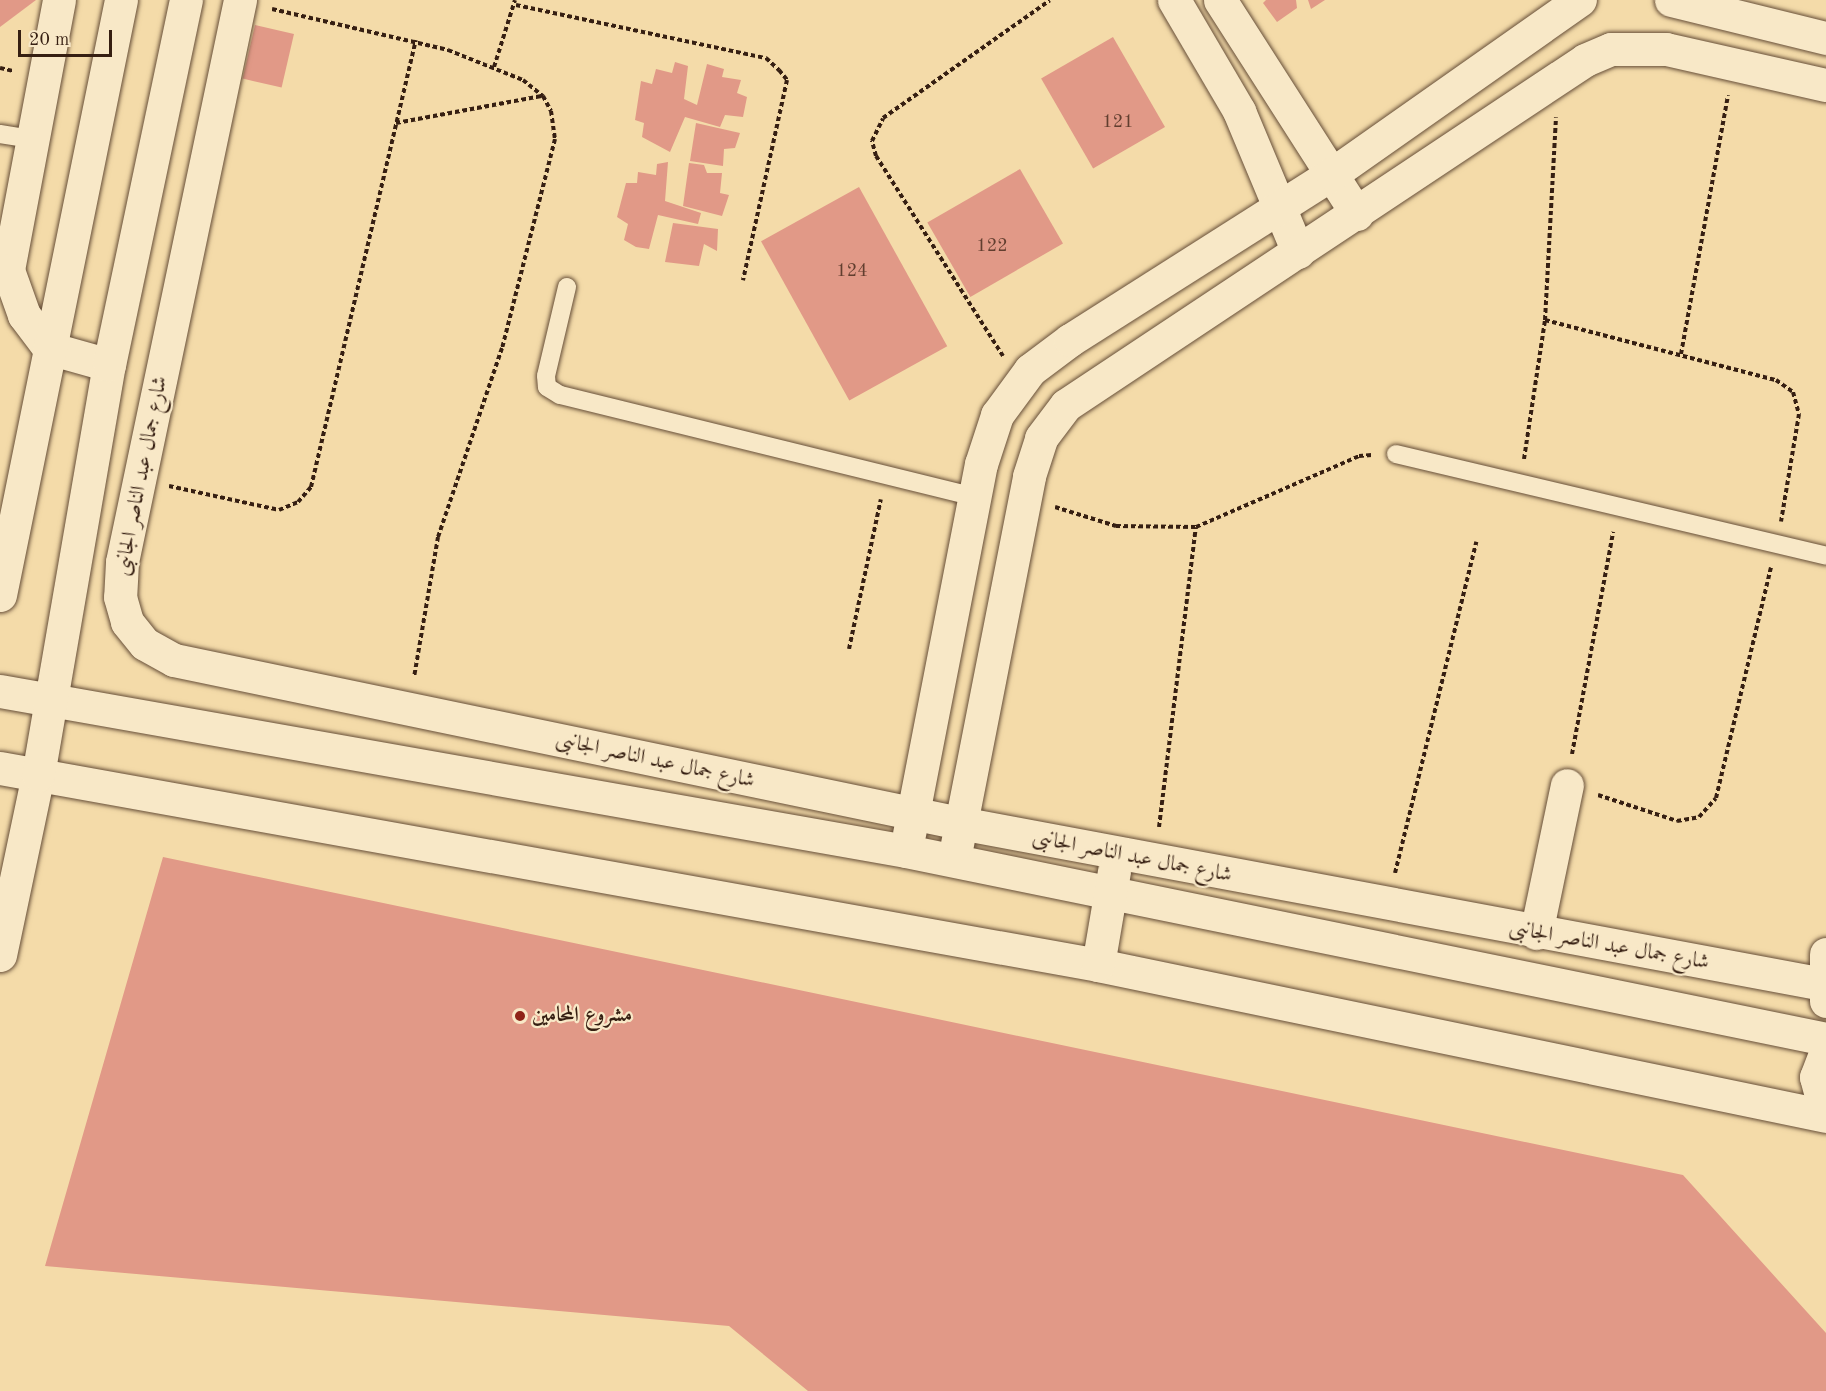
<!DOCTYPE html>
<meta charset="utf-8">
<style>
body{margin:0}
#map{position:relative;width:1826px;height:1391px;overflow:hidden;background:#f4dba9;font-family:"Old Standard TT",Amiri,serif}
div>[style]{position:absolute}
.building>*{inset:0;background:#e19987;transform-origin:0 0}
.path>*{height:4px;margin-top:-2px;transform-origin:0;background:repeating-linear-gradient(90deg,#361f12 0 4.5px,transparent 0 7.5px)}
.roads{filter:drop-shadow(0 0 2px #664e38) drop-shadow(0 0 2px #664e38)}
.service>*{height:18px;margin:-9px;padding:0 9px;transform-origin:9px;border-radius:9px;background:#f8e8c7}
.minor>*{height:33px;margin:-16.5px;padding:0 16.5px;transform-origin:16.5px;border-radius:16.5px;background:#f8e8c7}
.dots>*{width:16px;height:16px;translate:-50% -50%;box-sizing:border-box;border:3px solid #f8e8c7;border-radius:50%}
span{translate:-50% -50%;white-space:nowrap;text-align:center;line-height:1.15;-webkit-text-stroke:4.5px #f8e8c7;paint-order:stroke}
.number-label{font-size:18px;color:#613e2f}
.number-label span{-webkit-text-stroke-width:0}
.street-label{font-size:21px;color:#361f12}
.poi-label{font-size:21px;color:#361f12;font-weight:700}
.left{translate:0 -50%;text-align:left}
.scale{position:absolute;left:18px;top:30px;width:94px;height:27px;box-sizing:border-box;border:3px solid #361f12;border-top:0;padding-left:8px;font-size:18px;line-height:21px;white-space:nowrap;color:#361f12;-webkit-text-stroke:4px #f8e8c7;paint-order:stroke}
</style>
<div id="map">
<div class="building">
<div style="clip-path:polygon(0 0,36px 0,0 27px)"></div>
<div style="clip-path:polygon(1266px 0,1296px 0,1297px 8px,1277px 22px,1263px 3px)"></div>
<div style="clip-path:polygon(1308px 0,1325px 0,1311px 9px)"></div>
<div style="left:255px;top:25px;width:40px;height:55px;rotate:13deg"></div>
<div style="left:1113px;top:37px;width:104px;height:83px;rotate:60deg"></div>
<div style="clip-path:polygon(675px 62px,688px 66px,684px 99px,697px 105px,707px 64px,724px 69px,722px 77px,741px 80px,737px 93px,747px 97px,743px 117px,725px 115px,720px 127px,685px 117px,670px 152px,642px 137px,644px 123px,635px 120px,641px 81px,652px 84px,656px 69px,672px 73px)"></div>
<div style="clip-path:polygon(696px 123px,740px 133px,735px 148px,724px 149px,723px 166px,690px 161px)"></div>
<div style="clip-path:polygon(668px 162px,665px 201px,701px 213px,698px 224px,658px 215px,649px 249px,636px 247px,624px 240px,628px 224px,617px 217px,626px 183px,637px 183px,638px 172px,656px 175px,657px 164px)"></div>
<div style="clip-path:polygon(689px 163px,704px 165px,707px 173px,722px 173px,720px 193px,729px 195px,722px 216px,683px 206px)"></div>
<div style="left:1020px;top:169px;width:86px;height:107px;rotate:60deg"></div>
<div style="left:859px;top:187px;width:182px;height:112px;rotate:61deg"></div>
<div style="clip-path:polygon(673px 223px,718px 229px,717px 251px,704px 244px,699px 266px,665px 262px)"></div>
<div style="clip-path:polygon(163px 857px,1683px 1175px,1826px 1333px,1826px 1391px,808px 1391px,729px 1326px,45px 1266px)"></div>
</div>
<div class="path">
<div style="left:516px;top:5px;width:256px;rotate:12deg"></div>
<div style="left:766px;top:58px;width:18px;rotate:43deg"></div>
<div style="left:779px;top:70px;width:13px;rotate:51deg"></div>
<div style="left:787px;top:80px;width:205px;rotate:102.4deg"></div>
<div style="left:272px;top:9px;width:181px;rotate:13.1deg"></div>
<div style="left:448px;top:50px;width:81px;rotate:21.8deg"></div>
<div style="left:523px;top:80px;width:26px;rotate:39deg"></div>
<div style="left:543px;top:96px;width:17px;rotate:62deg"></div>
<div style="left:551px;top:111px;width:28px;rotate:82deg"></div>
<div style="left:555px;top:139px;width:216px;rotate:104.2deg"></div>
<div style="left:502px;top:348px;width:200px;rotate:108.7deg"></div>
<div style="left:438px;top:537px;width:142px;rotate:99.7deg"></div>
<div style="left:494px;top:67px;width:70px;rotate:-72.6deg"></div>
<div style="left:0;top:68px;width:13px;rotate:13deg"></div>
<div style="left:396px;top:123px;width:148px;rotate:-10.5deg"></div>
<div style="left:1545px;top:320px;width:239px;rotate:14.6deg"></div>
<div style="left:1776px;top:380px;width:21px;rotate:35deg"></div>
<div style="left:1793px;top:392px;width:23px;rotate:75deg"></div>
<div style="left:1799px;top:414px;width:109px;rotate:99.5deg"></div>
<div style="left:1681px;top:354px;width:263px;rotate:-79.7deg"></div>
<div style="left:1003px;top:356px;width:237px;rotate:-122.4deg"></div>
<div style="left:876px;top:156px;width:16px;rotate:-105deg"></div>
<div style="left:872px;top:141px;width:25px;rotate:-64deg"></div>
<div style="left:883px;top:118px;width:204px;rotate:-35.2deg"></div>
<div style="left:1524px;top:459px;width:141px;rotate:-81.4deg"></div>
<div style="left:1545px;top:320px;width:203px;rotate:-86.9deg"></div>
<div style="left:169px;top:486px;width:113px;rotate:12.3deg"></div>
<div style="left:279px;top:510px;width:21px;rotate:-23deg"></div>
<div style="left:298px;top:502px;width:20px;rotate:-49deg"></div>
<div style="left:311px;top:487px;width:459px;rotate:-76.8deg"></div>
<div style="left:1055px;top:507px;width:64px;rotate:17.3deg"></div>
<div style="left:1116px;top:526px;width:80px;rotate:0.7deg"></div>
<div style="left:1196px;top:527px;width:178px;rotate:-23.5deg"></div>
<div style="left:1359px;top:456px;width:13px;rotate:-4deg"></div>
<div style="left:849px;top:649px;width:153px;rotate:-78deg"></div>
<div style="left:1572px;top:754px;width:226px;rotate:-79.5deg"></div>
<div style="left:1598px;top:795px;width:83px;rotate:18.2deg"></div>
<div style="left:1677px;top:821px;width:22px;rotate:-10deg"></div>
<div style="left:1699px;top:817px;width:25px;rotate:-48deg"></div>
<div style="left:1716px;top:798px;width:237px;rotate:-76.6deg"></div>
<div style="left:1159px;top:827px;width:302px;rotate:-83deg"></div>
<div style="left:1395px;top:873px;width:341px;rotate:-76.2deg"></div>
</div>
<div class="roads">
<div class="service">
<div style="left:0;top:134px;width:31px;rotate:9deg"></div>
<div style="left:567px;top:287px;width:91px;rotate:103.3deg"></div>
<div style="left:546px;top:376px;width:11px;rotate:85deg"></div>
<div style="left:547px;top:387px;width:15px;rotate:32deg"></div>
<div style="left:560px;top:395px;width:428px;rotate:13.8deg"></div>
<div style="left:1396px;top:454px;width:442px;rotate:13.3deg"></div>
</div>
<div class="minor">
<div style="left:59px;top:0;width:275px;rotate:100.7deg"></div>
<div style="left:8px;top:270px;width:48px;rotate:70.4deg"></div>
<div style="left:24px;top:315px;width:41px;rotate:52.9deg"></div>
<div style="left:49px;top:348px;width:62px;rotate:15.8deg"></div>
<div style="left:240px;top:0;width:574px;rotate:101.86deg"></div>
<div style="left:122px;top:562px;width:35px;rotate:93deg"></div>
<div style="left:120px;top:597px;width:26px;rotate:74deg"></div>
<div style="left:127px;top:622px;width:28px;rotate:51deg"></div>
<div style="left:145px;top:644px;width:33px;rotate:29deg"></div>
<div style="left:174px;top:660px;width:803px;rotate:11.72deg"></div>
<div style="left:960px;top:823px;width:878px;rotate:10.57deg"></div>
<div style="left:1174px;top:0;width:129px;rotate:59.6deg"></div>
<div style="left:1239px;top:111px;width:153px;rotate:67.3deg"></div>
<div style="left:1220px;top:0;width:254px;rotate:57.4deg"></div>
<div style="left:1671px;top:0;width:160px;rotate:13.8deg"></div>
<div style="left:0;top:595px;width:607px;rotate:-78.51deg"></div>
<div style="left:0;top:691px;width:920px;rotate:10.02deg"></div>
<div style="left:906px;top:851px;width:939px;rotate:11.55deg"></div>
<div style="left:0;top:768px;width:1116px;rotate:10.17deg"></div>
<div style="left:1098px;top:965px;width:743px;rotate:11.72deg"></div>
<div style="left:909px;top:834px;width:377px;rotate:-79deg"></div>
<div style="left:981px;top:464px;width:52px;rotate:-71.9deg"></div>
<div style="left:997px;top:415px;width:56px;rotate:-53.7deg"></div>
<div style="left:1030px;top:370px;width:50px;rotate:-36.9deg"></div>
<div style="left:1070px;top:340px;width:310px;rotate:-32.4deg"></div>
<div style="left:1332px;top:174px;width:303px;rotate:-35.1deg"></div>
<div style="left:957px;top:844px;width:375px;rotate:-78.9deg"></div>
<div style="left:1029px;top:476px;width:40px;rotate:-72deg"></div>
<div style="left:1041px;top:438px;width:41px;rotate:-52.9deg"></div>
<div style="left:1066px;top:405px;width:623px;rotate:-33.61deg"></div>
<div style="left:1585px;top:60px;width:28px;rotate:-23deg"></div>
<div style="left:1611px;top:49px;width:55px"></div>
<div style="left:1666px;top:49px;width:164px;rotate:12.7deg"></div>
<div style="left:1536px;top:933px;width:151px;rotate:-78.2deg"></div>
<div style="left:1826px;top:954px;width:47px;rotate:90deg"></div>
<div style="left:0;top:955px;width:184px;rotate:-78.1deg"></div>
<div style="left:38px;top:775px;width:416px;rotate:-80.2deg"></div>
<div style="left:109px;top:365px;width:373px;rotate:-78.1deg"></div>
<div style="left:1098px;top:965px;width:95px;rotate:-80.3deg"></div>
<div style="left:1826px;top:1051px;width:28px;rotate:111deg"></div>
<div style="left:1816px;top:1077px;width:39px;rotate:75deg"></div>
</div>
</div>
<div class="dots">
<div style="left:520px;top:1016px;background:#8f2418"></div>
</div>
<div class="number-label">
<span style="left:1118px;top:122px">121</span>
<span style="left:992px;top:246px">122</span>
<span style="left:852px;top:271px">124</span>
</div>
<div class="street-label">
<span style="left:142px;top:476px;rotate:-79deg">شارع جمال عبد الناصر الجانبى</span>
<span style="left:655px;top:761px;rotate:12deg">شارع جمال عبد الناصر الجانبى</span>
<span style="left:1132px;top:857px;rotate:11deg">شارع جمال عبد الناصر الجانبى</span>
<span style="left:1609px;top:946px;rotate:10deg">شارع جمال عبد الناصر الجانبى</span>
</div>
<div class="poi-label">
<span class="left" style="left:532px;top:1016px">مشروع المحامين</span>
</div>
<div class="scale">20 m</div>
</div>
